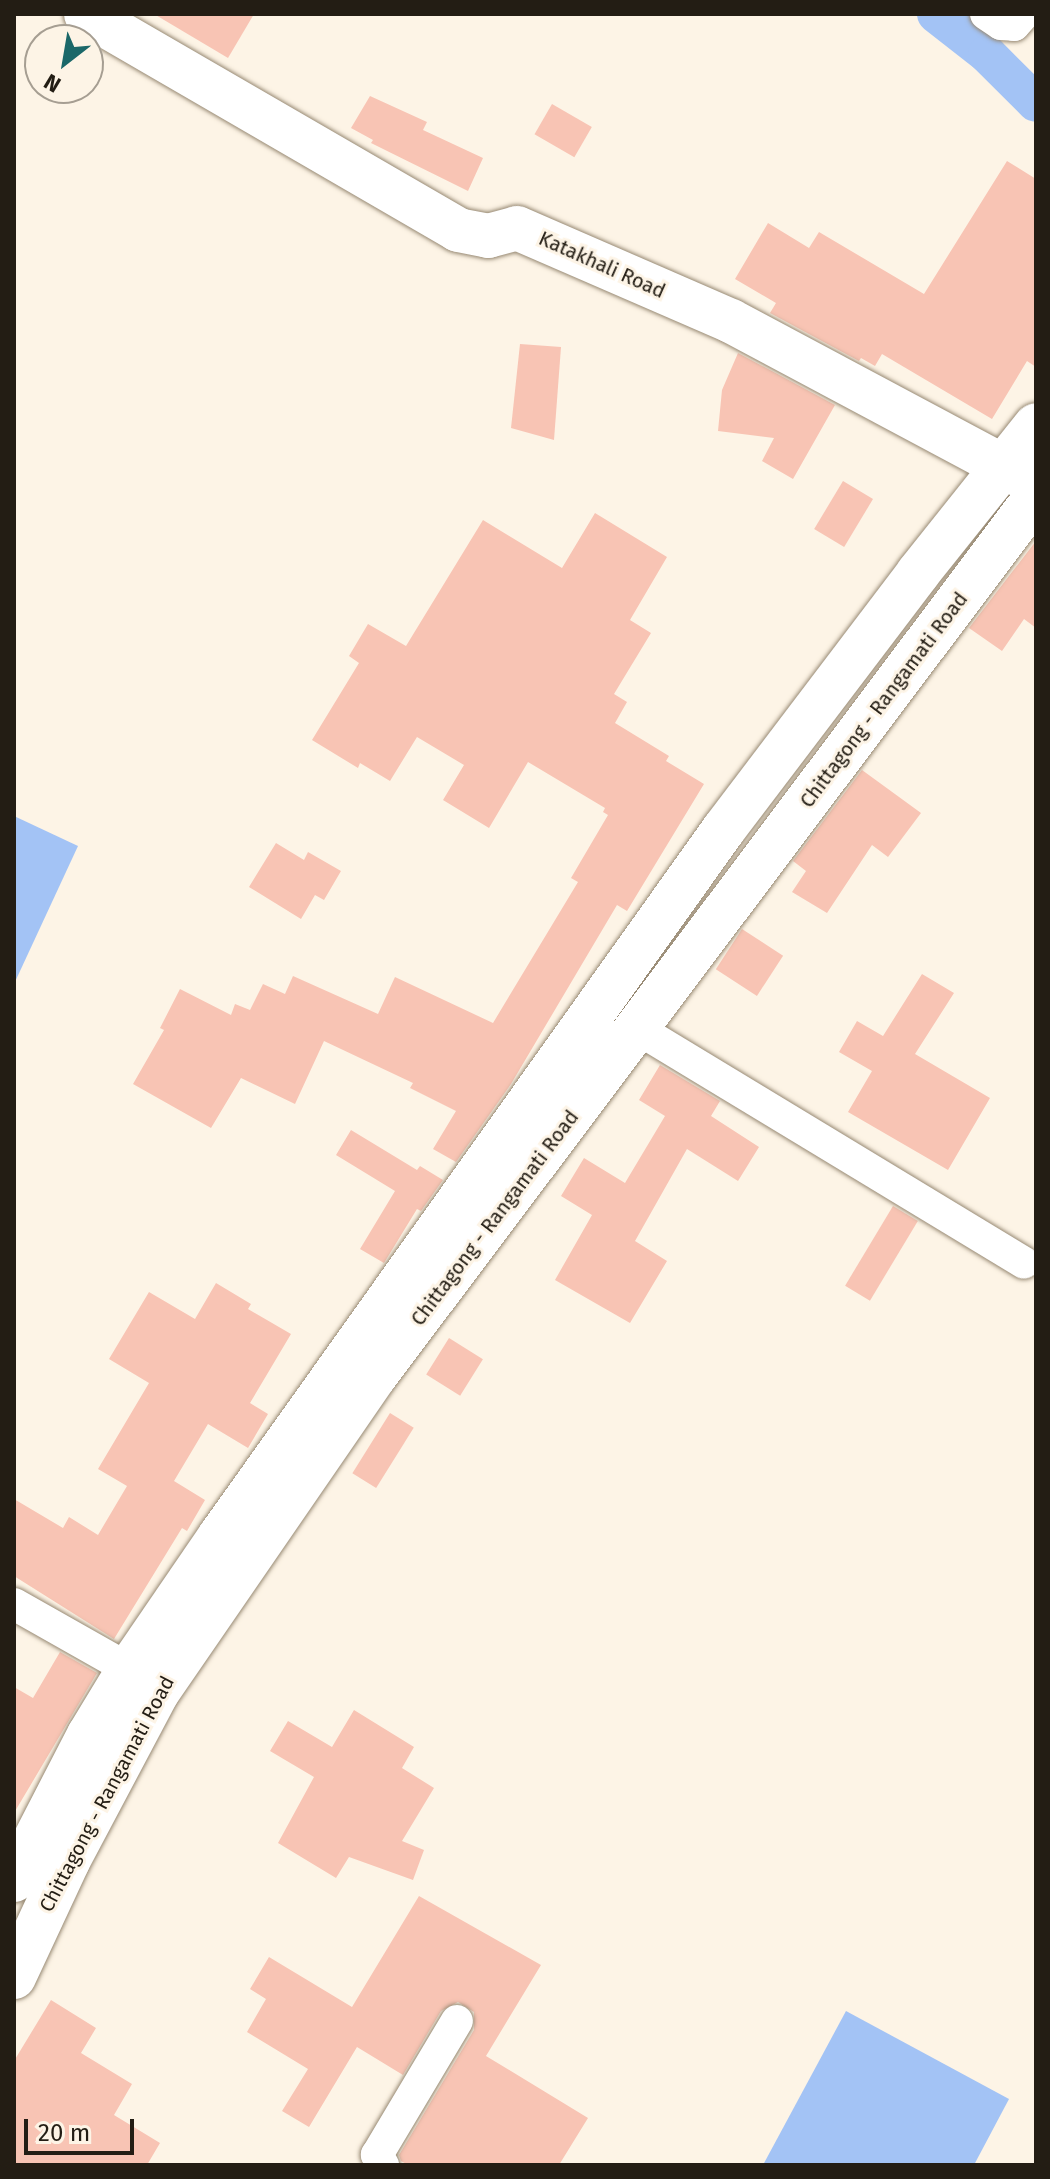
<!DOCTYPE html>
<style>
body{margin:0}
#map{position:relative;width:1050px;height:2179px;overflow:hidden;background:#fdf4e6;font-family:"Fira Sans",sans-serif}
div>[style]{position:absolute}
.water>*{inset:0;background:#a3c3f5}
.canal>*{height:38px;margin:-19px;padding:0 19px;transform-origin:19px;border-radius:19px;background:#a3c3f5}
.building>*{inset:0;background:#f8c4b4;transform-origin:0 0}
.roads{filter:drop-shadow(0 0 2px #978973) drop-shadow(0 0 2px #978973)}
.street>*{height:32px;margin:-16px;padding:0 16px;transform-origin:16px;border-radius:16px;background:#fff}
.secondary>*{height:44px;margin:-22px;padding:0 22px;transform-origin:22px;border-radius:22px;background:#fff}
.highway>*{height:44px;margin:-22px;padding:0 22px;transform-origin:22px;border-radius:22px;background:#fff}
span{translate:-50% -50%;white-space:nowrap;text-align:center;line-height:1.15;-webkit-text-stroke:6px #fdf4e6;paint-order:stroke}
.street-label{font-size:20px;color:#231d14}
.frame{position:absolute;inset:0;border:16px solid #231d14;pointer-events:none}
.north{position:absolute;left:24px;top:24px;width:80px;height:80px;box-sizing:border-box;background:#fdf4e6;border:2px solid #a69e92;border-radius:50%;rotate:211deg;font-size:22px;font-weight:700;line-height:32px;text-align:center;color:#231d14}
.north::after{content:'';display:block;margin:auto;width:28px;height:36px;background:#1b6869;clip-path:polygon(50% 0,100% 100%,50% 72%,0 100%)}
.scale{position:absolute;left:24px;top:2119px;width:110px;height:36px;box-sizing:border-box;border:4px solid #231d14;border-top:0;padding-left:10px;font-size:24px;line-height:28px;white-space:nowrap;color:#231d14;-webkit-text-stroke:6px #fdf4e6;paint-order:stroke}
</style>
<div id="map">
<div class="water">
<div style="clip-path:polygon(14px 816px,78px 846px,14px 984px)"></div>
<div style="clip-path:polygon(846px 2011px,1009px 2099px,974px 2165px,763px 2165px)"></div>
</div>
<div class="canal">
<div style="left:936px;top:14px;width:65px;rotate:38.1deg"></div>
<div style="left:987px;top:54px;width:69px;rotate:45deg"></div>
</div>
<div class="building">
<div style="clip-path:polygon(154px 14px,254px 14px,228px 58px)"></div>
<div style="clip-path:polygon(370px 96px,427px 122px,423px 130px,483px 158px,468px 191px,371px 143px,373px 140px,351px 128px)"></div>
<div style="left:552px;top:104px;width:46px;height:35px;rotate:30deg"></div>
<div style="clip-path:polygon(1007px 161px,1036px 179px,1036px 367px,1027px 361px,992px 419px,882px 354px,875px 366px,861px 358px,859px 361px,770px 313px,776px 303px,735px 279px,768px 223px,809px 248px,819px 232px,924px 294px)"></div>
<div style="clip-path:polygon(520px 344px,561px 347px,554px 440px,511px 428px)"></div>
<div style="clip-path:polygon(738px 353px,835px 405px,793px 479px,762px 461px,774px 438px,718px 431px,722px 390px)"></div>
<div style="left:843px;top:481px;width:35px;height:56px;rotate:31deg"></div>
<div style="clip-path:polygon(595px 513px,667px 557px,630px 620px,651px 633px,614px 694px,627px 702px,615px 723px,669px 756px,666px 761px,704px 784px,627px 911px,617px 905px,511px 1084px,456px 1162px,433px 1149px,456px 1111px,410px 1088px,413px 1083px,324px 1041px,295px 1104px,241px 1078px,211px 1128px,133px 1084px,164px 1030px,160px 1028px,180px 989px,231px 1015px,235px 1004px,250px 1010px,263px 984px,285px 994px,293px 976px,378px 1014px,395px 977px,493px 1023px,578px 882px,571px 878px,608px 815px,603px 812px,605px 808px,528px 762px,489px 828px,443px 800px,464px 765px,417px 737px,390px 781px,360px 763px,358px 768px,312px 740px,359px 663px,349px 656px,368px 624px,406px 646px,483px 520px,562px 568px)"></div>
<div style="clip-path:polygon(1036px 541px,1036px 628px,1024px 619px,1002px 651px,969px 628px)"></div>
<div style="clip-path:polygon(862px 770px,921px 813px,888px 857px,872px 845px,827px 913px,792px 892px,806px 871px,793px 861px)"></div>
<div style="clip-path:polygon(276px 843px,304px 860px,308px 852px,341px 871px,324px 900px,315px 895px,301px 919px,249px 887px)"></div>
<div style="left:742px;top:929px;width:49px;height:48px;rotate:33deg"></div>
<div style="clip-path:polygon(922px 974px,954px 993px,915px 1054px,990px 1098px,948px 1170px,848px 1112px,872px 1071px,839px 1052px,857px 1021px,883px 1036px)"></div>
<div style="clip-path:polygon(660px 1065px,720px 1101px,711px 1116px,759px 1147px,738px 1181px,687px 1149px,635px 1241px,667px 1261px,630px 1323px,555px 1280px,592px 1215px,561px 1196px,584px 1158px,625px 1183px,665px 1116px,639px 1100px)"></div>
<div style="clip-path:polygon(351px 1130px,417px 1170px,420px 1166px,443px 1180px,421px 1211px,417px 1209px,384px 1263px,360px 1249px,395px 1191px,336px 1155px)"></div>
<div style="left:893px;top:1206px;width:29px;height:93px;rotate:31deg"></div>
<div style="clip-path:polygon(216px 1283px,251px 1304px,248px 1309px,291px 1334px,250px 1403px,268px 1414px,248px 1448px,208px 1424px,174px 1481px,205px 1500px,187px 1531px,182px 1528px,114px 1639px,14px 1576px,14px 1499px,63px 1528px,69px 1517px,98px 1535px,127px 1486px,98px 1469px,149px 1383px,109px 1359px,112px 1354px,149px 1292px,195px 1319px)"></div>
<div style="left:449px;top:1338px;width:40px;height:43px;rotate:32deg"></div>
<div style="left:390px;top:1413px;width:28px;height:71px;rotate:32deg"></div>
<div style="clip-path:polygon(60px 1652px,97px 1673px,14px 1813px,14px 1687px,33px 1698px)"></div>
<div style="clip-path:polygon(354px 1710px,414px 1747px,402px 1768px,434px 1788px,402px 1841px,424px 1850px,413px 1880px,349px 1857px,336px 1878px,278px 1843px,314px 1777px,270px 1751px,288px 1721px,332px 1747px)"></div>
<div style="clip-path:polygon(419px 1896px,541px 1965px,486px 2056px,588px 2118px,559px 2165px,408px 2165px,401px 2161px,399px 2155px,474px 2030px,474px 2012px,458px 2002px,441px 2011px,403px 2075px,357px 2047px,309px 2127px,282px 2111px,308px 2069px,247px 2032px,266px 1999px,250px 1989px,269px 1957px,352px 2007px)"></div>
<div style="clip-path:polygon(51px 2000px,96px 2028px,81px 2053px,132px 2084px,114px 2115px,160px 2143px,147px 2165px,14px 2165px,14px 2061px)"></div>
</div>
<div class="roads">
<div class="street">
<div style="left:986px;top:14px;width:18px;rotate:34deg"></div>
<div style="left:1001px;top:24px;width:13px;rotate:4deg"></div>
<div style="left:1014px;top:25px;width:15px;rotate:-48deg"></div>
<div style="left:638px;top:1029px;width:451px;rotate:31.2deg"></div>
<div style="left:14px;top:1604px;width:132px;rotate:29.5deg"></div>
<div style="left:383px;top:2165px;width:12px;rotate:-121deg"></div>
<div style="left:377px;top:2155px;width:156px;rotate:-59.2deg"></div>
</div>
<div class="secondary">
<div style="left:86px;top:14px;width:430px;rotate:30.1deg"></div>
<div style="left:458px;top:230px;width:31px;rotate:11deg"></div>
<div style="left:488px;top:236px;width:30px;rotate:-15deg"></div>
<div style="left:517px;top:228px;width:233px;rotate:23.5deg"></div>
<div style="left:731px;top:321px;width:344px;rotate:28.1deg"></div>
</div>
<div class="highway">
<div style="left:14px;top:1880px;width:163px;rotate:-62.7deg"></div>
<div style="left:89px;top:1735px;width:77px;rotate:-58.8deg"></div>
<div style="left:129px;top:1669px;width:161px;rotate:-55.6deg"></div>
<div style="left:220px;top:1536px;width:868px;rotate:-54.52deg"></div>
<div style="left:724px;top:829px;width:321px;rotate:-52.8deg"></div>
<div style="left:918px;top:573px;width:189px;rotate:-51.4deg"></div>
<div style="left:14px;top:1977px;width:128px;rotate:-65deg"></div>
<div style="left:68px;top:1861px;width:190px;rotate:-62.1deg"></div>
<div style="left:157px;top:1693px;width:385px;rotate:-55.5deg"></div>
<div style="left:375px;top:1376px;width:1100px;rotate:-53.06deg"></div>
</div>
</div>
<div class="street-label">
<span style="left:602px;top:265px;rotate:24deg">Katakhali Road</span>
<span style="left:884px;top:700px;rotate:-53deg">Chittagong - Rangamati Road</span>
<span style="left:495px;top:1218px;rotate:-53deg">Chittagong - Rangamati Road</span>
<span style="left:107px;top:1794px;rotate:-62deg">Chittagong - Rangamati Road</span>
</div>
<div class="frame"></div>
<div class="north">N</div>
<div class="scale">20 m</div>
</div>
